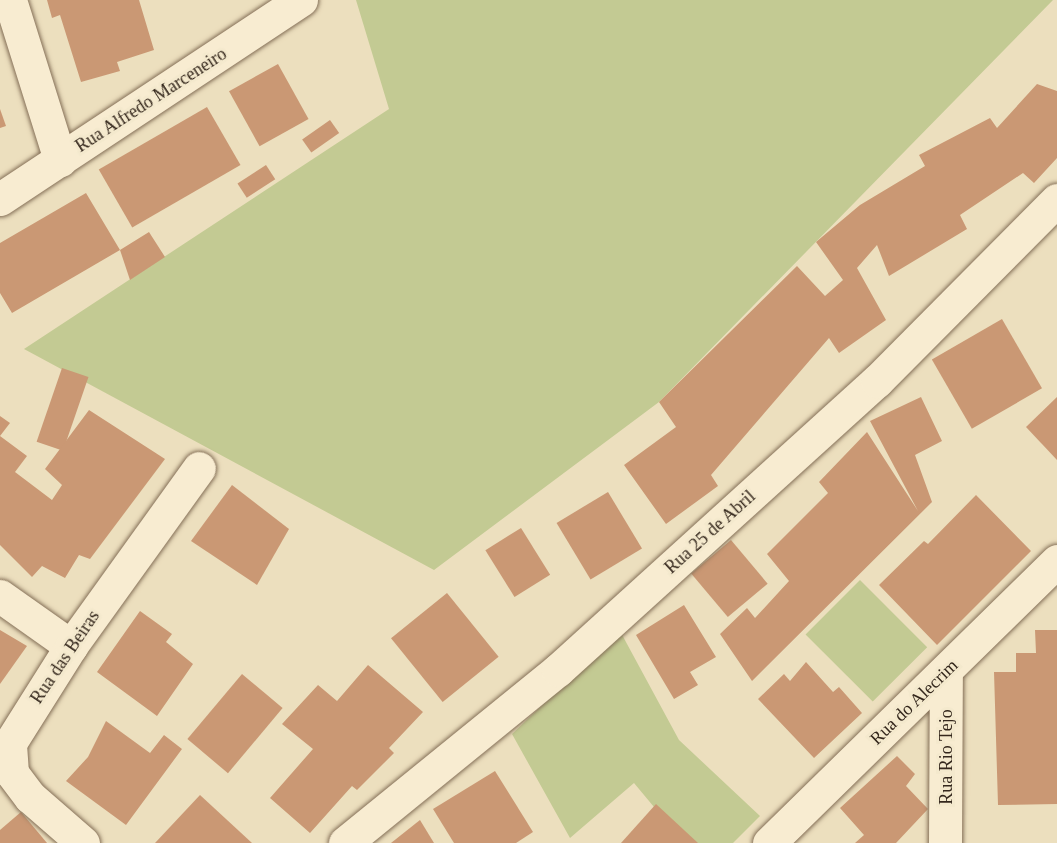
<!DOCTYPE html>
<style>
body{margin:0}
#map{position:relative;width:1057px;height:843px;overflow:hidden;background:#ecdfbe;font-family:"Times New Roman",serif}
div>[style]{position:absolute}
.green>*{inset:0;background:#c3ca93;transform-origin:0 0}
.building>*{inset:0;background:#ca9874;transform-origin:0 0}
.roads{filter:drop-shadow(0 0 2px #846f57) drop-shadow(0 0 2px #846f57)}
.street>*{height:33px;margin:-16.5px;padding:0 16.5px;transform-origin:16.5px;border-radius:16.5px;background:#f8ecd1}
span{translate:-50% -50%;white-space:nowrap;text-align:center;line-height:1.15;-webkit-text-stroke:6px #f4e9cd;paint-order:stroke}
.street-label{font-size:18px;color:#34271c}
</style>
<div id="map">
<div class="green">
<div style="clip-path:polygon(356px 0,1053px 0,659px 402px,434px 570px,24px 349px,389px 109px)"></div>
<div style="left:860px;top:580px;width:95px;height:77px;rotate:45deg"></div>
<div style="clip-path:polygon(620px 631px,679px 740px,760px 816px,733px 843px,684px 843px,634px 783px,570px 838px,512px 734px)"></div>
</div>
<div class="building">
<div style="clip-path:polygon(47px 0,139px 0,154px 50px,117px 62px,120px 71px,81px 82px,60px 15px,52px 18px)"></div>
<div style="left:278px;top:64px;width:63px;height:56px;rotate:61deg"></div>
<div style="clip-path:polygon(1037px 84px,1057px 91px,1057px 158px,1034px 183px,1023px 173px,960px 215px,967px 229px,889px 276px,877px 245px,857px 268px,886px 320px,839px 353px,829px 338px,711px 475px,718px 486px,666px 524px,624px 465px,676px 427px,659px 402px,797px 266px,825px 296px,843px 280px,816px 242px,860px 205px,925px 166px,919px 155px,990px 118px,997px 128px)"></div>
<div style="left:207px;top:107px;width:67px;height:125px;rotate:60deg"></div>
<div style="clip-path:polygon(0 109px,6px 126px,0 128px)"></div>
<div style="left:330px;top:120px;width:16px;height:34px;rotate:55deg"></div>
<div style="left:266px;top:165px;width:17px;height:34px;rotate:57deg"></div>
<div style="clip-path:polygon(86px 193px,120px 250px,149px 232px,165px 257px,130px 280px,120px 250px,12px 313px,0 293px,0 243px)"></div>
<div style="left:1002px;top:319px;width:80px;height:81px;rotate:60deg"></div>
<div style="left:62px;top:368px;width:28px;height:78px;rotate:19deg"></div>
<div style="clip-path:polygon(921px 397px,942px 441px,915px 455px,932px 502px,752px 681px,720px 634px,747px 608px,755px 618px,789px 581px,767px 554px,828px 493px,819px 482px,867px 432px,918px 511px,870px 421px)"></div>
<div style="clip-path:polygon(1057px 397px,1057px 460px,1026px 427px)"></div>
<div style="clip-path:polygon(89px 410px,165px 459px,90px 559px,79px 555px,65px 578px,42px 566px,32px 577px,0 545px,0 436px,27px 456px,15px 472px,52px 500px,62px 485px,45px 469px)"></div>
<div style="clip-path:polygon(0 416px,10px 423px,0 436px)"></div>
<div style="clip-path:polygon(232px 485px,289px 529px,257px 585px,191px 541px)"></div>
<div style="left:608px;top:492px;width:66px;height:60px;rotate:59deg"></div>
<div style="clip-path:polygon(976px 495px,1031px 551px,937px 645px,879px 585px,924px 541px,928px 544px)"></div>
<div style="left:521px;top:528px;width:55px;height:42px;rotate:58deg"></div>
<div style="left:731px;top:540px;width:57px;height:52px;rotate:50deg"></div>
<div style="left:447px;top:593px;width:82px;height:72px;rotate:51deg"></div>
<div style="clip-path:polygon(684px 605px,716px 657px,690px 672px,698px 685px,674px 699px,636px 635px)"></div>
<div style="clip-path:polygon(140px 611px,172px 634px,166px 642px,193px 664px,157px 716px,97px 672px)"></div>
<div style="clip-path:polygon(0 630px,27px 646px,0 684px)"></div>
<div style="clip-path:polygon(1035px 630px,1057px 630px,1057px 804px,998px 805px,994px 672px,1016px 672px,1016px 653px,1036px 653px)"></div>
<div style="clip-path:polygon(806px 662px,833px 692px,839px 687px,862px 713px,814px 758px,758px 699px,784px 674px,790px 681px)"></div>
<div style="clip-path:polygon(368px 665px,423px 712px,389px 748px,394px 753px,357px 790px,352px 786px,310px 833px,270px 798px,313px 749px,282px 724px,318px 685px,337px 701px)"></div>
<div style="left:242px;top:674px;width:53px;height:85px;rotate:40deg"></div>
<div style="clip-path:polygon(106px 721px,150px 753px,164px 735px,182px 749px,126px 825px,66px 781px,88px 757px)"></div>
<div style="clip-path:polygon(897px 756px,915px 774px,906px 786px,928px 809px,896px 843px,855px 843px,864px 835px,840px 808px)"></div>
<div style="clip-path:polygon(495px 771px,533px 832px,516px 843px,454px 843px,433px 809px)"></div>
<div style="clip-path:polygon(200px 795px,252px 843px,155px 843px)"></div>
<div style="clip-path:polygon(656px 804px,698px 843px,621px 843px)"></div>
<div style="clip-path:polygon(21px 812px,47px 843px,0 843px,0 830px)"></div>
<div style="clip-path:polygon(420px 820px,434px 843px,391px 843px)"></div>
</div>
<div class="roads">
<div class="street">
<div style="left:10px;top:0;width:168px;rotate:72.6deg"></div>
<div style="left:0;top:199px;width:361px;rotate:-33.5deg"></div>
<div style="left:0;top:596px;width:87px;rotate:35.2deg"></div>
<div style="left:83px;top:843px;width:70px;rotate:-139deg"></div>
<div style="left:30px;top:797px;width:30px;rotate:-127deg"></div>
<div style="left:12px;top:773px;width:30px;rotate:-94deg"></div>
<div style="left:10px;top:743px;width:115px;rotate:-57.8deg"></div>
<div style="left:71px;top:646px;width:219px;rotate:-54.3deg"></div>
<div style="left:345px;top:843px;width:274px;rotate:-39.1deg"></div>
<div style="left:558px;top:670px;width:430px;rotate:-42.2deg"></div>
<div style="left:877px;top:381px;width:255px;rotate:-45.2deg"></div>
<div style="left:769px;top:843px;width:403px;rotate:-44.4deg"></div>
<div style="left:945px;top:843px;width:172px;rotate:-89.7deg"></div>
</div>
</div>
<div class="street-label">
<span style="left:151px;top:100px;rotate:-33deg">Rua Alfredo Marceneiro</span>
<span style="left:710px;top:532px;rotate:-42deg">Rua 25 de Abril</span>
<span style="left:65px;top:657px;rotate:-56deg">Rua das Beiras</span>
<span style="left:914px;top:702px;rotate:-44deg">Rua do Alecrim</span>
<span style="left:946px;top:757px;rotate:-90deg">Rua Rio Tejo</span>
</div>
</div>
